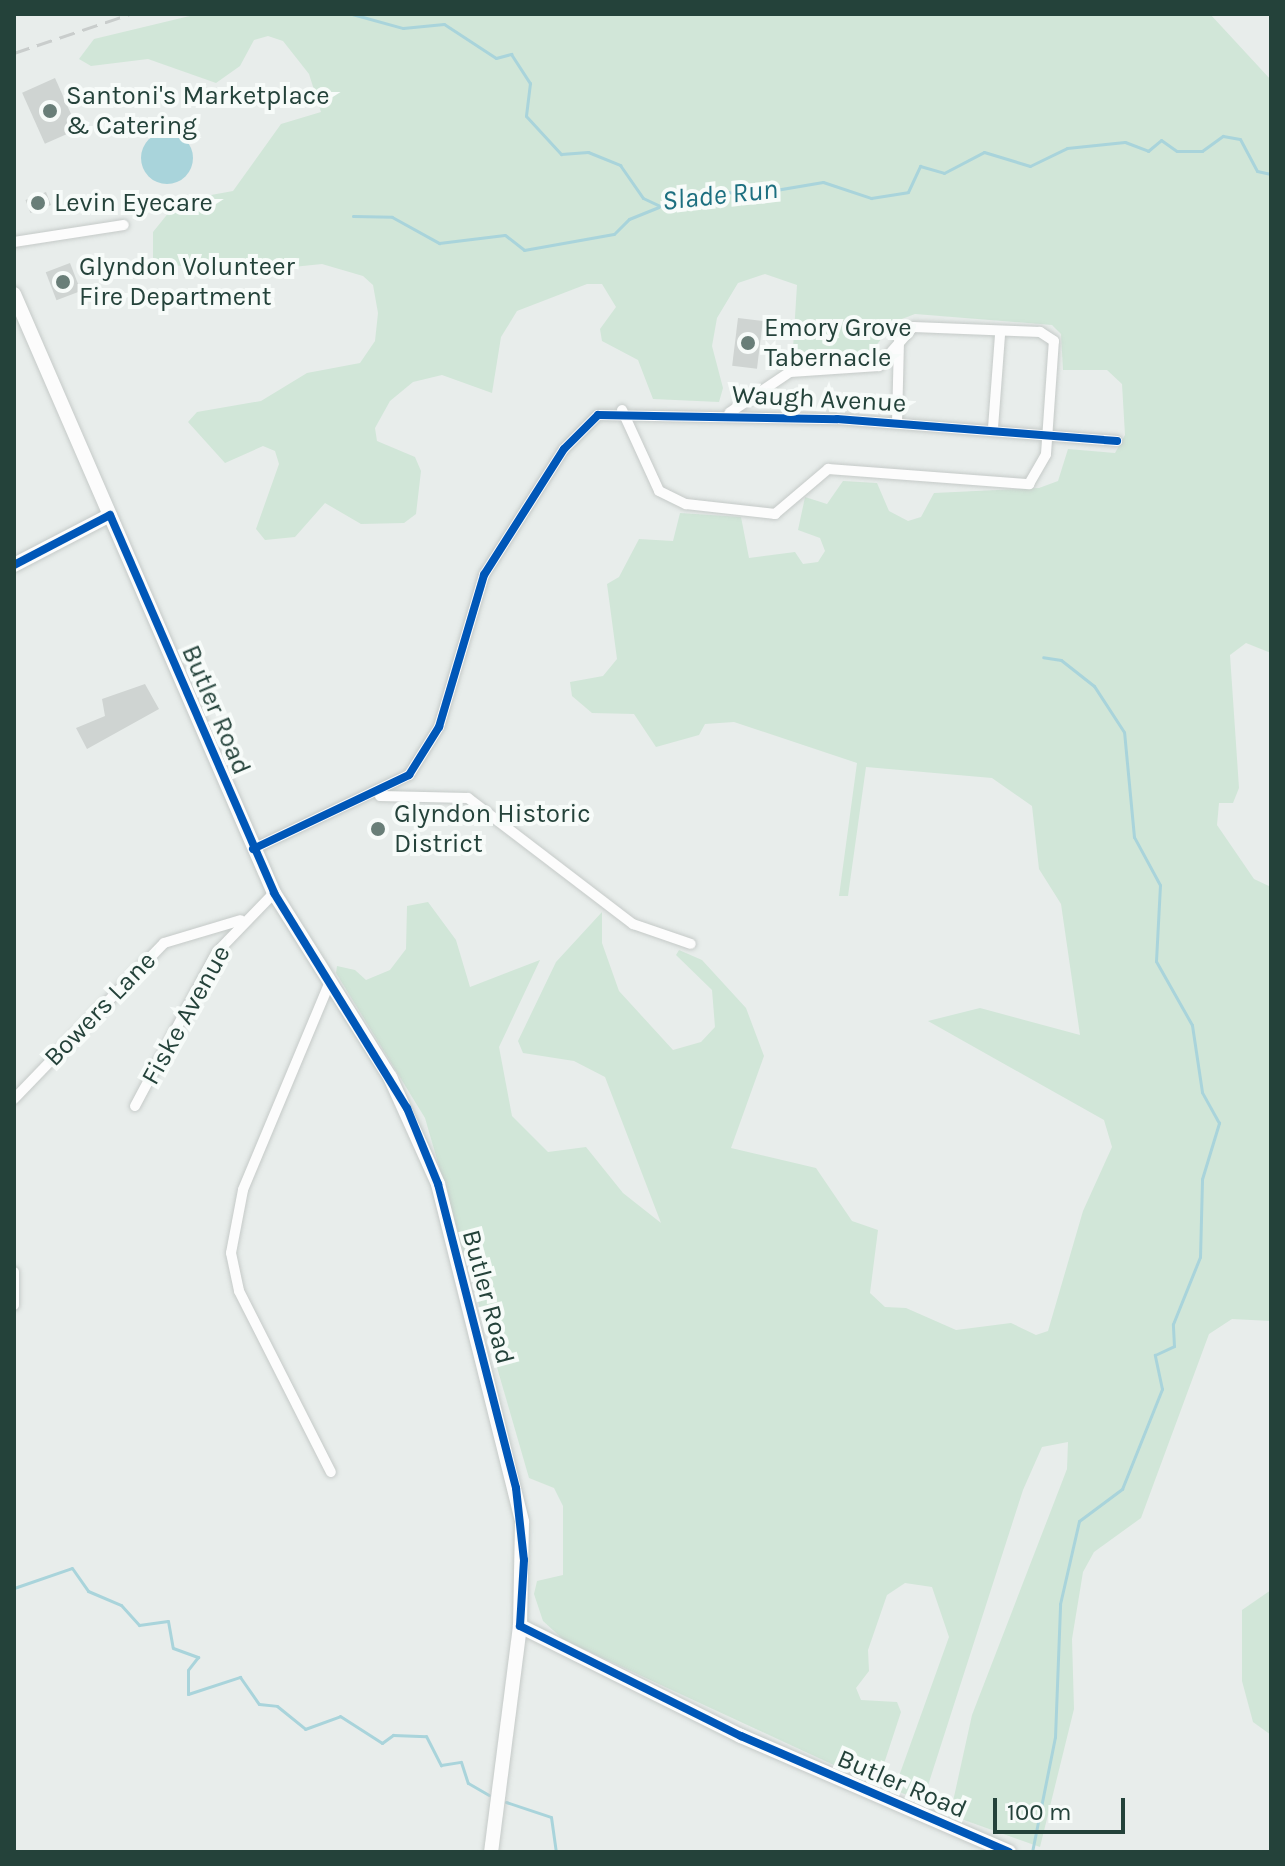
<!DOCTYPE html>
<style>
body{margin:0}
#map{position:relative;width:1285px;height:1866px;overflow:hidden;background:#e8edeb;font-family:Karla,sans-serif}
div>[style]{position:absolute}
.green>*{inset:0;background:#d1e6d8}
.water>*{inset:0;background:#a9d4db}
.round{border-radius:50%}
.stream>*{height:3px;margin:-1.5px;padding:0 1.5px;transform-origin:1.5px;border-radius:1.5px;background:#a9d4db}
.building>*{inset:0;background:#cfd4d2;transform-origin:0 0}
.roads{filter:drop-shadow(0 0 2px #c5cac8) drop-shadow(0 0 2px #c5cac8)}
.minor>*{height:10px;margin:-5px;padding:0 5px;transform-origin:5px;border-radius:5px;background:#fcfcfc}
.secondary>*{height:14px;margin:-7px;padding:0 7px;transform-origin:7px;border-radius:7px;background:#fcfcfc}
.rail>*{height:3px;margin-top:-1.5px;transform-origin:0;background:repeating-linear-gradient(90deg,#c9cdcc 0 16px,transparent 0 24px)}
.cycleway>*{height:8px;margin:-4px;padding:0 4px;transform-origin:4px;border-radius:4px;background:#0057b8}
.dots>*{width:22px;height:22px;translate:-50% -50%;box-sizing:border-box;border:4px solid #f7fbf9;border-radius:50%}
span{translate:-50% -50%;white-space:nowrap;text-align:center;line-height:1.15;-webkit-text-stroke:8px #f7fbf9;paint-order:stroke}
.poi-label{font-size:26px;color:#24423a}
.left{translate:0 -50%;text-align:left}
.street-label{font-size:26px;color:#24423a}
.water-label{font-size:28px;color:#1c6f80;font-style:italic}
.frame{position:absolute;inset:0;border:16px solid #24423a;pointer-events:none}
.scale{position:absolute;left:993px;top:1798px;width:132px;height:36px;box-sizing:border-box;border:4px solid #24423a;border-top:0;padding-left:10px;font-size:24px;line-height:28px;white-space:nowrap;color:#24423a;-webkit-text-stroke:6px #f7fbf9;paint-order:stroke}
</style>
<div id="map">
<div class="green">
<div style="clip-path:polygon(198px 14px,1210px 14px,1271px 80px,1271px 653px,1246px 643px,1230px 655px,1239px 788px,1233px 803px,1219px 803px,1217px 825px,1254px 879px,1271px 887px,1271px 1321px,1232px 1319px,1209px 1334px,1141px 1518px,1094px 1552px,1083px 1572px,1072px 1639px,1074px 1709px,1040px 1847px,950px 1815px,972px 1715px,1067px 1469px,1068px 1442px,1042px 1447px,1023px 1490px,923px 1801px,894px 1790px,949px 1637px,932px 1587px,905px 1583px,887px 1595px,868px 1650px,869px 1671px,856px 1688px,861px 1700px,897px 1702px,901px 1712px,877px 1785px,564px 1640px,543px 1621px,534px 1594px,537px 1581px,563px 1575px,563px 1506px,554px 1488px,529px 1478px,425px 1118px,336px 973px,337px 966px,355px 970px,366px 980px,390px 970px,406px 949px,407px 906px,428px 902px,456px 940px,470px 987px,540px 960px,499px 1047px,512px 1116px,548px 1152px,586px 1147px,623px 1193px,661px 1223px,605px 1077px,574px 1061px,523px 1053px,518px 1041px,556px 962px,602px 912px,602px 943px,619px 991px,673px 1050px,701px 1042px,715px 1027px,712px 990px,676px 955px,679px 950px,702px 960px,746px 1008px,764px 1056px,731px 1148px,816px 1168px,852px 1221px,878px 1230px,870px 1293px,885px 1307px,906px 1308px,956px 1330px,1011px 1323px,1036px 1335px,1048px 1331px,1083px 1211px,1112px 1147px,1104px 1120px,928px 1021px,980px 1008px,1080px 1035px,1061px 904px,1039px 869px,1032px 806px,992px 778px,866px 767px,848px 896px,839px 896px,857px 763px,734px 722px,705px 724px,699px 735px,656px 747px,634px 714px,592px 713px,572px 696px,570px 682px,603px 676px,617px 659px,607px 584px,619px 577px,639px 539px,673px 541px,680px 513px,741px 517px,749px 558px,795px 552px,803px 564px,818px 562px,825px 551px,820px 538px,798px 530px,805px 497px,827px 504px,843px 481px,877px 483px,889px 511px,908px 521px,921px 517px,934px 493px,1039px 488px,1058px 481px,1068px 449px,1115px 453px,1125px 435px,1122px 384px,1107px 370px,1063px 370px,1061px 334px,1052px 325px,915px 314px,894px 322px,869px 355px,792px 364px,797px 285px,765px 274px,738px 283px,717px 318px,712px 346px,723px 388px,719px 402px,653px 399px,638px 360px,602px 341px,600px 329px,616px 307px,602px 284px,587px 284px,517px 311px,501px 337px,492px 393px,442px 375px,413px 382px,390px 401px,375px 428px,377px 441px,415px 457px,421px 471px,416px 514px,404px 523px,361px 524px,325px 503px,295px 537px,265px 540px,256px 529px,279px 464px,275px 451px,263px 446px,225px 463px,188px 422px,197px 412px,261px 401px,307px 373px,360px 363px,375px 341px,378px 313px,373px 285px,363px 276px,322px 264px,264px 270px,165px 265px,153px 258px,153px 232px,178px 201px,233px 191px,281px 124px,321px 112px,309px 74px,283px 41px,268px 36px,254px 40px,240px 66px,216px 83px,148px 59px,91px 66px,79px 59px,94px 39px)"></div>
<div style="clip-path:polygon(1271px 1590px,1271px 1735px,1253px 1722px,1242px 1681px,1242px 1610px)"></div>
</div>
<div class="water">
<div class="round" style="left:141px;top:132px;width:52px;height:52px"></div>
</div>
<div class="stream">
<div style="left:352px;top:14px;width:53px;rotate:15.4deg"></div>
<div style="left:403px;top:28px;width:41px;rotate:-5.6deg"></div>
<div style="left:444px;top:24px;width:62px;rotate:33.2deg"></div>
<div style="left:496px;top:58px;width:16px;rotate:-15deg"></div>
<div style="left:511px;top:54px;width:35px;rotate:57deg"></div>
<div style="left:530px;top:83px;width:33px;rotate:97deg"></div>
<div style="left:526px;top:116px;width:52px;rotate:47.4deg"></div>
<div style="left:561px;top:154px;width:27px;rotate:-4deg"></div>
<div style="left:588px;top:152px;width:35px;rotate:22deg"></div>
<div style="left:620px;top:165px;width:40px;rotate:55.1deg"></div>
<div style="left:643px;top:198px;width:19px;rotate:25deg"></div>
<div style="left:660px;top:206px;width:44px;rotate:-9.2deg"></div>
<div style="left:703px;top:199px;width:15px;rotate:-37deg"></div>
<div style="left:715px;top:190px;width:31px;rotate:9deg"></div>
<div style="left:746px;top:195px;width:78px;rotate:-9.6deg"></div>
<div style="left:823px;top:182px;width:51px;rotate:18.4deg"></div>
<div style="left:871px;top:198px;width:37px;rotate:-9deg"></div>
<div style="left:908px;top:192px;width:29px;rotate:-65deg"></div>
<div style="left:920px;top:166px;width:25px;rotate:16deg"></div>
<div style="left:944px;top:173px;width:45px;rotate:-27.7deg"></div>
<div style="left:984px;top:152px;width:48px;rotate:16.9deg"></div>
<div style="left:1030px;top:166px;width:41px;rotate:-25.9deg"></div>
<div style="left:1067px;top:148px;width:58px;rotate:-5.9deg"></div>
<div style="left:1125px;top:142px;width:25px;rotate:21deg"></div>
<div style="left:1148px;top:151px;width:17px;rotate:-40deg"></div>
<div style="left:1161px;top:140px;width:19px;rotate:35deg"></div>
<div style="left:1177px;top:151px;width:25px"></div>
<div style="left:1202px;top:151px;width:26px;rotate:-36deg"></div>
<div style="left:1223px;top:136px;width:17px;rotate:10deg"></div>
<div style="left:1240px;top:139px;width:36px;rotate:62deg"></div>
<div style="left:1257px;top:171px;width:14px;rotate:12deg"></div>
<div style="left:353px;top:216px;width:39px;rotate:1deg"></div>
<div style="left:392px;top:217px;width:54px;rotate:29deg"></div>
<div style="left:439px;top:243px;width:66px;rotate:-6.9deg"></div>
<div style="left:505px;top:235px;width:24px;rotate:38deg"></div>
<div style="left:524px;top:250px;width:91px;rotate:-10.1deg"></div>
<div style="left:614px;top:234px;width:21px;rotate:-45deg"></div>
<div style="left:629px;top:219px;width:32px;rotate:-22deg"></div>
<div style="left:14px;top:1588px;width:61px;rotate:-19deg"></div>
<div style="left:72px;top:1568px;width:28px;rotate:55deg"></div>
<div style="left:88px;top:1591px;width:36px;rotate:23deg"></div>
<div style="left:121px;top:1605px;width:27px;rotate:48deg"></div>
<div style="left:139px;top:1625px;width:29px;rotate:-8deg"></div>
<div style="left:168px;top:1621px;width:27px;rotate:80deg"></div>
<div style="left:173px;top:1648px;width:27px;rotate:20deg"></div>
<div style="left:198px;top:1657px;width:16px;rotate:128deg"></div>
<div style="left:188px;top:1670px;width:24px;rotate:90deg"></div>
<div style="left:188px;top:1694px;width:55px;rotate:-18.1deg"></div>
<div style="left:240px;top:1677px;width:33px;rotate:55deg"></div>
<div style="left:259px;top:1704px;width:18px;rotate:6deg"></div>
<div style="left:277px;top:1706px;width:36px;rotate:39deg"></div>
<div style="left:305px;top:1729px;width:37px;rotate:-20deg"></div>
<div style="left:340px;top:1716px;width:50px;rotate:32.7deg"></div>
<div style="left:382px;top:1743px;width:14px;rotate:-36deg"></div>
<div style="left:393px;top:1735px;width:33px;rotate:2deg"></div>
<div style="left:426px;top:1736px;width:33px;rotate:63deg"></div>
<div style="left:441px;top:1765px;width:20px;rotate:-9deg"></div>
<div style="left:461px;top:1762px;width:22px;rotate:72deg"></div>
<div style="left:468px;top:1783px;width:24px;rotate:30deg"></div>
<div style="left:506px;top:1802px;width:47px;rotate:18.4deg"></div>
<div style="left:551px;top:1817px;width:35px;rotate:82deg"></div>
<div style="left:1032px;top:1852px;width:117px;rotate:-78.7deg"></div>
<div style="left:1055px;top:1737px;width:133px;rotate:-87.8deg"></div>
<div style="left:1060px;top:1604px;width:85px;rotate:-77.1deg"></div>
<div style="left:1079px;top:1521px;width:54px;rotate:-36.7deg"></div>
<div style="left:1122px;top:1489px;width:108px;rotate:-68.2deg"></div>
<div style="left:1162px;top:1389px;width:35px;rotate:-102deg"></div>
<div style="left:1155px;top:1355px;width:21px;rotate:-25deg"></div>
<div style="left:1174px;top:1346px;width:22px;rotate:-93deg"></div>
<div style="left:1173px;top:1324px;width:72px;rotate:-68.1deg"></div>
<div style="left:1200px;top:1257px;width:78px;rotate:-88.5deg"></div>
<div style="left:1202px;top:1179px;width:59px;rotate:-73.1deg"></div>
<div style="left:1219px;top:1123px;width:35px;rotate:-119deg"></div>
<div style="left:1202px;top:1092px;width:68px;rotate:-98.5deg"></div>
<div style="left:1192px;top:1025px;width:73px;rotate:-119.4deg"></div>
<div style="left:1156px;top:961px;width:76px;rotate:-87deg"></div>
<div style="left:1160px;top:885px;width:55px;rotate:-118.4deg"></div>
<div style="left:1134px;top:837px;width:105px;rotate:-95.4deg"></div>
<div style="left:1124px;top:732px;width:55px;rotate:-123.1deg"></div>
<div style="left:1094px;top:686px;width:42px;rotate:-141.8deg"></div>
<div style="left:1061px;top:660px;width:18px;rotate:-171deg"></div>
</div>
<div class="building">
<div style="left:55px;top:78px;width:56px;height:36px;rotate:66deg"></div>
<div style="left:46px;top:192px;width:14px;height:22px;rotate:69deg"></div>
<div style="left:70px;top:263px;width:30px;height:26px;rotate:69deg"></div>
<div style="left:738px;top:318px;width:25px;height:48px;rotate:7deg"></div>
<div style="clip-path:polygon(145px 684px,159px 709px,87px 749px,76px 728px,105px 716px,102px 699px)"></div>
</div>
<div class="roads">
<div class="minor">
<div style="left:14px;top:242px;width:111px;rotate:-8.8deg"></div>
<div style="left:622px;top:410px;width:89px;rotate:65.4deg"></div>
<div style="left:659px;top:491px;width:30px;rotate:26deg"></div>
<div style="left:686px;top:504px;width:90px;rotate:6.4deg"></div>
<div style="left:775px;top:514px;width:70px;rotate:-40.3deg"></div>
<div style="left:828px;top:469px;width:202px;rotate:4.3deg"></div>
<div style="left:1029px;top:484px;width:34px;rotate:-60deg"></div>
<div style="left:1046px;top:454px;width:113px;rotate:-86deg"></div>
<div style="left:1054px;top:341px;width:17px;rotate:-147deg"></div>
<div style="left:1040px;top:332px;width:127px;rotate:-177.7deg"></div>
<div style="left:913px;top:327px;width:52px;rotate:131.1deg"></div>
<div style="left:879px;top:366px;width:89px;rotate:176.1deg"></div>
<div style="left:790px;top:372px;width:73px;rotate:146.1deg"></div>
<div style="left:897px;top:423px;width:82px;rotate:-88.6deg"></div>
<div style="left:993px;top:428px;width:94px;rotate:-85.7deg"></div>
<div style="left:380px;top:796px;width:88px;rotate:1.3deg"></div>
<div style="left:468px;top:798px;width:208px;rotate:37.4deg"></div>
<div style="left:633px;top:924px;width:61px;rotate:19deg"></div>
<div style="left:253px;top:849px;width:173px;rotate:-25.4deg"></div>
<div style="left:409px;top:775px;width:57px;rotate:-58deg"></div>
<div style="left:439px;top:727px;width:159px;rotate:-73.5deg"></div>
<div style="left:484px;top:575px;width:149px;rotate:-57.6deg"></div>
<div style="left:564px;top:449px;width:48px;rotate:-45deg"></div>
<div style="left:598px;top:415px;width:239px;rotate:1deg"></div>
<div style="left:837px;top:419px;width:281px;rotate:4.5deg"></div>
<div style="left:329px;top:984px;width:223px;rotate:112.7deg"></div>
<div style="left:243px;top:1190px;width:64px;rotate:100.8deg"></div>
<div style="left:231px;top:1253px;width:39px;rotate:78deg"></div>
<div style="left:239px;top:1291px;width:203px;rotate:63.1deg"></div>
<div style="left:14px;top:1099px;width:216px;rotate:-46.1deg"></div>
<div style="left:164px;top:943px;width:80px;rotate:-16.6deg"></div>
<div style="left:135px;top:1106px;width:174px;rotate:-62deg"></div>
<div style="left:217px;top:952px;width:82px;rotate:-46deg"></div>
<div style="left:14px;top:1272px;width:33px;rotate:90deg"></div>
</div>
<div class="secondary">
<div style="left:14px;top:294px;width:653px;rotate:66.54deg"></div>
<div style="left:274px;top:893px;width:218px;rotate:57.8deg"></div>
<div style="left:390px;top:1077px;width:117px;rotate:65.8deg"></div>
<div style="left:438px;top:1184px;width:348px;rotate:76deg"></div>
<div style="left:522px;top:1522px;width:104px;rotate:91.1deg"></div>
<div style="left:520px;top:1626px;width:228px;rotate:97.3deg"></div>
<div style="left:14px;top:565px;width:108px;rotate:-27.5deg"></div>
<div style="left:520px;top:1626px;width:247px;rotate:26.5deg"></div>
<div style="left:741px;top:1736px;width:292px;rotate:23.4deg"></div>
</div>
</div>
<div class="rail">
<div style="left:14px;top:53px;width:122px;rotate:-18.6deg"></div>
</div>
<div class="cycleway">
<div style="left:14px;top:565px;width:108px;rotate:-27.5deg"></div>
<div style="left:110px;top:515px;width:412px;rotate:66.5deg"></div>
<div style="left:274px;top:893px;width:253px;rotate:58.3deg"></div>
<div style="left:407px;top:1108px;width:82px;rotate:67.8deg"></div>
<div style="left:438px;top:1184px;width:314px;rotate:75.6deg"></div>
<div style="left:516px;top:1488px;width:72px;rotate:83.7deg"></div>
<div style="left:524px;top:1560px;width:66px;rotate:93.5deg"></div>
<div style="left:520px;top:1626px;width:247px;rotate:26.5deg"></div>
<div style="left:741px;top:1736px;width:292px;rotate:23.4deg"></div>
<div style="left:253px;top:849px;width:173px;rotate:-25.4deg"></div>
<div style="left:409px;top:775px;width:57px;rotate:-58deg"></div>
<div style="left:439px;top:727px;width:159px;rotate:-73.5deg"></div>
<div style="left:484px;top:575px;width:149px;rotate:-57.6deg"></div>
<div style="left:564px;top:449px;width:48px;rotate:-45deg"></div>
<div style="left:598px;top:415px;width:239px;rotate:1deg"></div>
<div style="left:837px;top:419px;width:281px;rotate:4.5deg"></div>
</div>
<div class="dots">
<div style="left:50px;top:111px;background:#697e78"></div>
<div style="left:38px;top:203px;background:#697e78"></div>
<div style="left:63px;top:282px;background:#697e78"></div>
<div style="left:748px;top:343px;background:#697e78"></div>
<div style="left:378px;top:829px;background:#697e78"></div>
</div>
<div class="poi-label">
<span class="left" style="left:66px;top:111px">Santoni's Marketplace<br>&amp; Catering</span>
<span class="left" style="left:54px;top:203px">Levin Eyecare</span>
<span class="left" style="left:79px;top:282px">Glyndon Volunteer<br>Fire Department</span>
<span class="left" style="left:764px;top:343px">Emory Grove<br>Tabernacle</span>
<span class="left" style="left:394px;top:829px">Glyndon Historic<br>District</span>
</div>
<div class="street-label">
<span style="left:819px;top:399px;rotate:3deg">Waugh Avenue</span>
<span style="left:216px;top:710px;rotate:67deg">Butler Road</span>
<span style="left:100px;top:1009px;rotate:-46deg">Bowers Lane</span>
<span style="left:186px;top:1015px;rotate:-61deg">Fiske Avenue</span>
<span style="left:488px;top:1297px;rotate:75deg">Butler Road</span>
<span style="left:902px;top:1784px;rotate:23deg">Butler Road</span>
</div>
<div class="water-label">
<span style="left:720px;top:195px;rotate:-6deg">Slade Run</span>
</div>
<div class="frame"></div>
<div class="scale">100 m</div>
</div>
